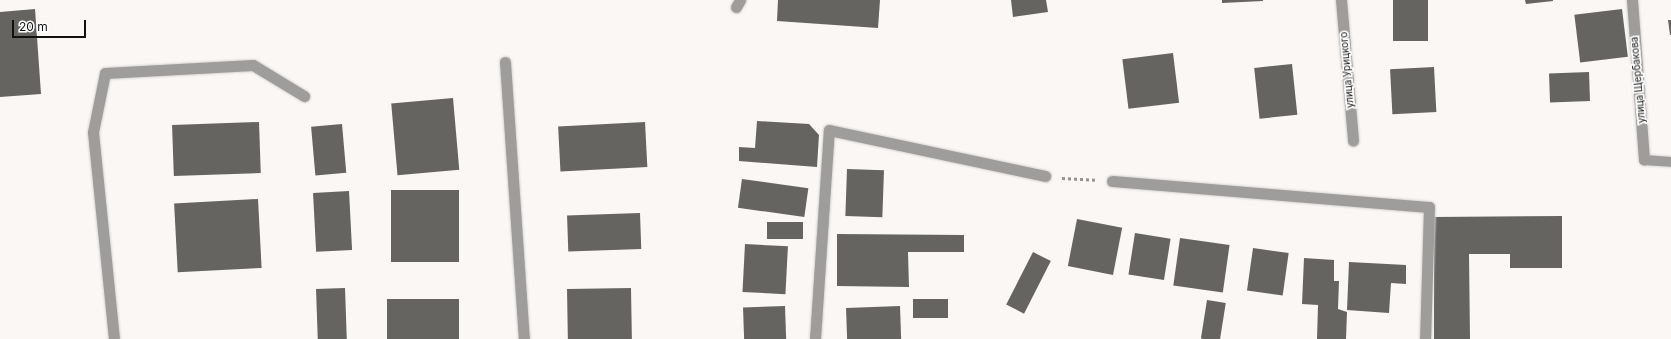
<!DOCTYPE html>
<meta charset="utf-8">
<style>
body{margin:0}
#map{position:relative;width:1671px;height:339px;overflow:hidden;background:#faf7f5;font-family:Inter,sans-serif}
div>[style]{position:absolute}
.building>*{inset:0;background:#656461;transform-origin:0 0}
.path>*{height:2.5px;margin-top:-1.25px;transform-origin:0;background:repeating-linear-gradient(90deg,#959391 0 3px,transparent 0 6px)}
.roads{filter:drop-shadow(0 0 1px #d5d2d1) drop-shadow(0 0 1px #d5d2d1)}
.service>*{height:10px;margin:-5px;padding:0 5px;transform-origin:5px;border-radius:5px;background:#9e9d9c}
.minor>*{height:11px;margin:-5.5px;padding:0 5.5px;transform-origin:5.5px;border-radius:5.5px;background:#9e9d9c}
span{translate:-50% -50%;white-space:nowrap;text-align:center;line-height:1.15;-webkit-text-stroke:3.5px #fff;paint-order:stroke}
.street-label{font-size:10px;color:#121111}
.scale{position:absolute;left:12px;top:20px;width:74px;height:18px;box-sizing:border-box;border:2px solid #121111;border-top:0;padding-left:5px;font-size:12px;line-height:14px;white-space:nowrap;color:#121111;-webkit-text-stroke:3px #fff;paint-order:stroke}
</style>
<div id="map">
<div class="building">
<div style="clip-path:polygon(778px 0,880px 0,878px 28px,777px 21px)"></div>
<div style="clip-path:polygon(1011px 0,1046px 0,1048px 12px,1013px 17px)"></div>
<div style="clip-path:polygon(1222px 0,1263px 0,1263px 1px,1222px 3px)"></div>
<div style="left:1393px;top:0;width:35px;height:41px"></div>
<div style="clip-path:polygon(1525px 0,1553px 0,1553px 1px,1526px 4px)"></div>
<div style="clip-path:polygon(35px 9px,41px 94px,0 97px,0 12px)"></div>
<div style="left:1622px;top:9px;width:48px;height:48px;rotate:83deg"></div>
<div style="clip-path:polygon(1668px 20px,1671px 20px,1671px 35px,1670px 35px)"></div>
<div style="left:1173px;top:53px;width:50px;height:51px;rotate:83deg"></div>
<div style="left:1292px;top:64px;width:51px;height:38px;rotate:84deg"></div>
<div style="left:1434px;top:67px;width:45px;height:44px;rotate:87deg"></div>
<div style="left:1589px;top:72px;width:29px;height:40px;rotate:88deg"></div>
<div style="left:453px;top:98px;width:72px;height:62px;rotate:85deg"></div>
<div style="clip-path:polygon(757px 121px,809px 124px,819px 135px,817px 167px,739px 161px,739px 147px,755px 148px)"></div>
<div style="left:259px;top:122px;width:51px;height:87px;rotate:88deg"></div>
<div style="left:645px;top:122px;width:45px;height:87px;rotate:87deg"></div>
<div style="left:342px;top:124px;width:49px;height:31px;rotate:85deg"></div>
<div style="left:847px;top:169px;width:37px;height:47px;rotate:2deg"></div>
<div style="left:742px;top:179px;width:67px;height:29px;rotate:8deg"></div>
<div style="left:391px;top:190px;width:68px;height:72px"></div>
<div style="left:349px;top:191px;width:59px;height:36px;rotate:87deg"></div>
<div style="left:258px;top:199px;width:69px;height:84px;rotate:87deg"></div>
<div style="left:640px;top:213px;width:36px;height:73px;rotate:88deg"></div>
<div style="clip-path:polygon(1562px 216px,1562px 268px,1510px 268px,1510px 254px,1469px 254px,1470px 339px,1434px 339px,1434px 217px)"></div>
<div style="left:1077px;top:219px;width:46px;height:48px;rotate:11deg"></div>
<div style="left:767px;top:222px;width:36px;height:17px"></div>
<div style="left:1135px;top:233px;width:36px;height:42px;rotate:9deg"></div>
<div style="clip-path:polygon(837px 234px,964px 235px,964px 252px,908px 252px,909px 287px,837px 286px)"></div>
<div style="left:1180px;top:238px;width:50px;height:48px;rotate:8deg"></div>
<div style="left:745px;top:244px;width:43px;height:48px;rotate:3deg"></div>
<div style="left:1253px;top:248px;width:36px;height:43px;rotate:8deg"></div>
<div style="left:1033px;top:252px;width:20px;height:59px;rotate:27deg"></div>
<div style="clip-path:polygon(1304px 258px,1334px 260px,1334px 281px,1339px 281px,1338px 309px,1347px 312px,1346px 339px,1317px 339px,1318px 305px,1302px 304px)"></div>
<div style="clip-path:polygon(1349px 262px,1406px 265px,1406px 284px,1391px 283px,1389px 313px,1347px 310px)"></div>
<div style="left:345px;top:288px;width:51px;height:29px;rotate:88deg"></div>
<div style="left:631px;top:288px;width:51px;height:64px;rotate:89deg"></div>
<div style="left:387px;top:299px;width:72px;height:40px"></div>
<div style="left:913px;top:299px;width:35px;height:19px"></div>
<div style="left:1207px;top:300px;width:19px;height:39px;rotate:9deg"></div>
<div style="left:785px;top:306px;width:33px;height:42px;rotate:88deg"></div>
<div style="left:900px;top:306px;width:33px;height:54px;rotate:88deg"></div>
</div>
<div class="path">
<div style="left:1062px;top:178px;width:33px;rotate:3deg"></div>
</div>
<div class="roads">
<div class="service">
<div style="left:1644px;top:160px;width:27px;rotate:4deg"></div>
</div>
<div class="minor">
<div style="left:1341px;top:0;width:141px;rotate:85.1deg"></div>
<div style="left:1632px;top:0;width:160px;rotate:85.7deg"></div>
<div style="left:736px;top:7px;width:8px;rotate:-60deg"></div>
<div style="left:505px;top:62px;width:278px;rotate:86.1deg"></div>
<div style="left:1112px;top:181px;width:318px;rotate:4.7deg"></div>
<div style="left:1429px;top:207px;width:132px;rotate:91.7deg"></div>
<div style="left:114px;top:339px;width:208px;rotate:-95.8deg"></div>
<div style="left:93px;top:132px;width:60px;rotate:-78.5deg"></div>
<div style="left:105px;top:73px;width:148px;rotate:-3.1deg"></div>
<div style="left:253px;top:65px;width:60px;rotate:31.3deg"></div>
<div style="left:815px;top:339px;width:209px;rotate:-86.2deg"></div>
<div style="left:829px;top:130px;width:221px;rotate:12deg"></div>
</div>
</div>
<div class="street-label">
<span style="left:1347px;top:70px;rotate:-95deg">улица Урицкого</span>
<span style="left:1638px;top:80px;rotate:-95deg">улица Щербакова</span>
</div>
<div class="scale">20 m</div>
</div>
